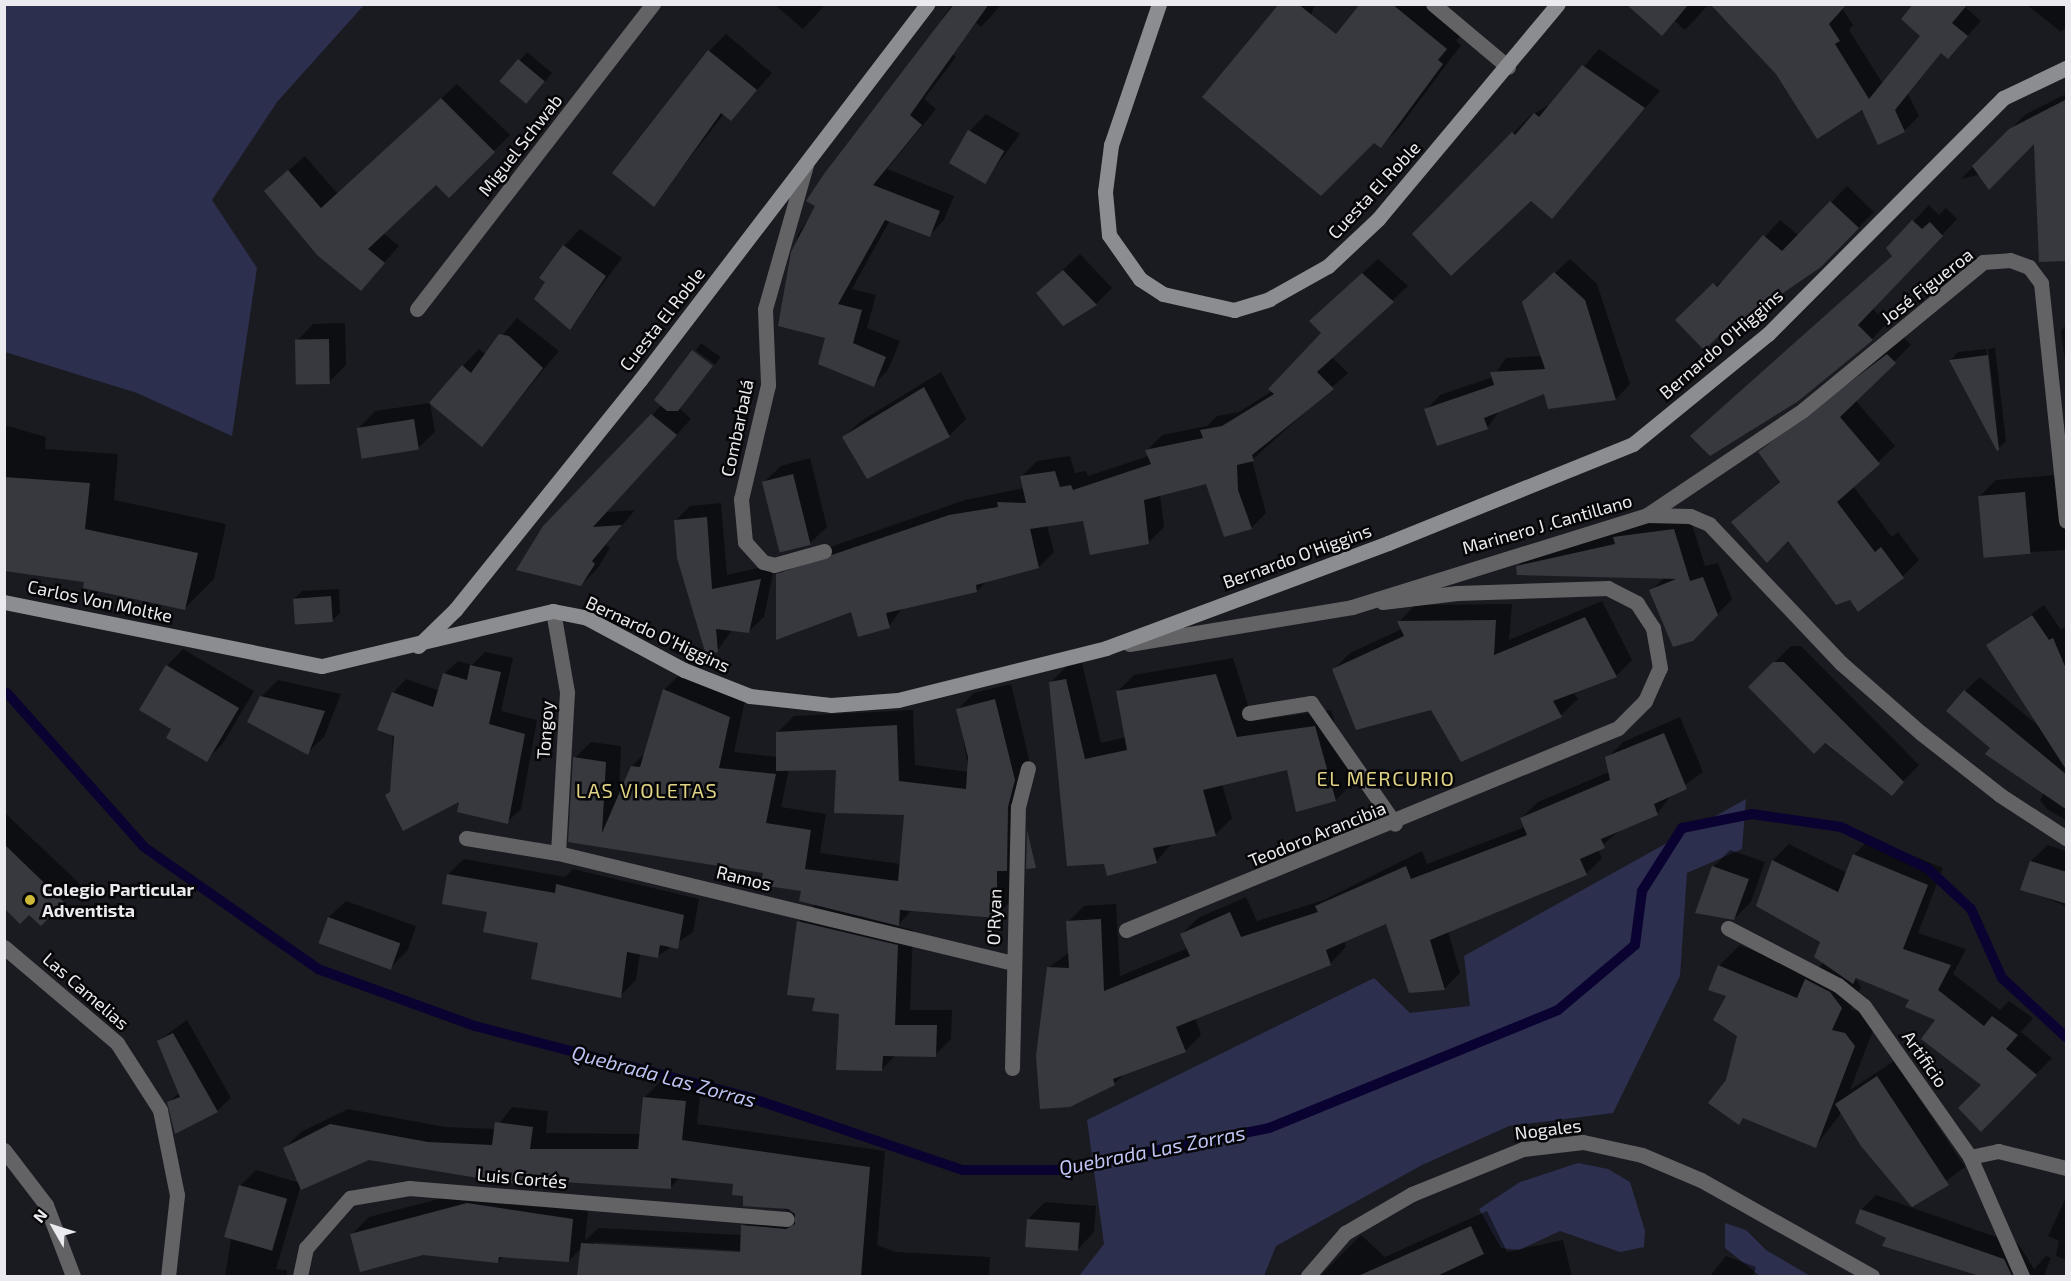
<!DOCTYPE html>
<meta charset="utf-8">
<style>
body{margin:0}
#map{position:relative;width:2071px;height:1281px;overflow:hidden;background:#1a1b20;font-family:"Exo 2",sans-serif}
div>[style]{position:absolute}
.green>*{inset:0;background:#2d2f4e}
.shadow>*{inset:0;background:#0007;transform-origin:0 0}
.stream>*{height:10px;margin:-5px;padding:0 5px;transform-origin:5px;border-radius:5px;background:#0a0331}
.building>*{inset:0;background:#38393f;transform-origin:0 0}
.street>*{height:15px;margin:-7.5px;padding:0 7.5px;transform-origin:7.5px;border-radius:7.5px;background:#636366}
.secondary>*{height:15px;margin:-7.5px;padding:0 7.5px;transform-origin:7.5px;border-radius:7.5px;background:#8c8d91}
.dots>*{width:16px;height:16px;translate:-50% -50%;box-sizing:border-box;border:3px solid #060608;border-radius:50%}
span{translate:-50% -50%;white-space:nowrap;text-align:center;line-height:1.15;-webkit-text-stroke:5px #060608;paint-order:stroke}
.street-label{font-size:18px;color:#ebebef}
.poi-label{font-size:18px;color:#ebebef;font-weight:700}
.left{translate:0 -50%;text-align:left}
.neighbourhood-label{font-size:20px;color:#e0d384;letter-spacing:1.5px}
.water-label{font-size:20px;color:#bfc4f5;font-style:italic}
.frame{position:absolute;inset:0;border:6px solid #ebebef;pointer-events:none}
.north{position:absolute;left:24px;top:1197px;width:60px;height:60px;-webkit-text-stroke:4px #060608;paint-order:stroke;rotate:309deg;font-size:16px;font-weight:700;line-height:24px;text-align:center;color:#ebebef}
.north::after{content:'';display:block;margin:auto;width:21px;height:27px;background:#ebebef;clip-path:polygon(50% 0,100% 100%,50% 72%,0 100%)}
</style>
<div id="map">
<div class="green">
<div style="clip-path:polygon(4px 5px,364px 5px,277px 102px,212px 200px,257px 268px,232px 436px,137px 393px,5px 352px)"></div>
<div style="clip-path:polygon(1746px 799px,1742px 849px,1687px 873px,1680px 976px,1613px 1113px,1509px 1126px,1422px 1165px,1276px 1246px,1264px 1276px,1079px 1276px,1104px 1244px,1087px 1120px,1374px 978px,1410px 1013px,1470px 1006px,1464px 956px)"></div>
<div style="clip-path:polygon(1578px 1163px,1608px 1169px,1630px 1182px,1645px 1231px,1644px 1247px,1620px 1252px,1560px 1231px,1519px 1250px,1501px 1248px,1479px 1209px,1520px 1182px)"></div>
<div style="clip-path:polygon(1725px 1223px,1746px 1230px,1766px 1250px,1810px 1276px,1760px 1276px,1725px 1248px)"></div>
</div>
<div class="shadow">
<div style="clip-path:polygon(774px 4px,826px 4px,803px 29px)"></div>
<div style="clip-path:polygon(952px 4px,1002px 4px,981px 27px,976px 23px,952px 54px,956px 57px,924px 99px,936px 109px,887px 169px,954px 196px,944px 220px,929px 236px,890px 220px,852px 289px,876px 295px,867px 328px,900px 341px,888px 370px,873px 385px,827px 337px,780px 325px,798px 234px)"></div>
<div style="clip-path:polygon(1280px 4px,1315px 4px,1276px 111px,1362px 4px,1434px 4px,1465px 30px,1456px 41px,1461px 45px,1399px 128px,1381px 146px,1374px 141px,1321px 194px,1204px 97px)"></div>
<div style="clip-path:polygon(1628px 4px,1709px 4px,1685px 30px,1675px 21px,1662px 34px)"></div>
<div style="clip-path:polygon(1915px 4px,1969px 4px,1966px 8px,1981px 21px,1948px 57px,1942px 52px,1908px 94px,1919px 116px,1904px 131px,1777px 73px,1842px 8px,1853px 25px,1849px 30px,1883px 84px,1923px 35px)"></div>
<div style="clip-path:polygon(2026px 4px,2066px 4px,2066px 27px,2061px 32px)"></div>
<div style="clip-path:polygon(726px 34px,772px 73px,731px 119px,724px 114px,653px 205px,709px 51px)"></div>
<div style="clip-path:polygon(1599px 49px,1660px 91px,1552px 216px,1531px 199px,1414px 234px,1529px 117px,1555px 101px)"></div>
<div style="clip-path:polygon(527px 52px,552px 73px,534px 95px,502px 82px)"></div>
<div style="clip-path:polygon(457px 84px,510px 135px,449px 196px,436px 183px,383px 233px,399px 246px,361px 289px,282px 176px,305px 156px,337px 193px)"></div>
<div style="clip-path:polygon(2066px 94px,2066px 155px,2036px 140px,2008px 168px,1961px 179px,2026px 114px)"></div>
<div style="clip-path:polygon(986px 114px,1020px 134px,984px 183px,970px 131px)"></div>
<div style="clip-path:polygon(1847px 186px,1874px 212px,1820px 266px,1739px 315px,1693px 304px,1733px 272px,1780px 220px,1799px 236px)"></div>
<div style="clip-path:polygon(1929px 205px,1939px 215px,1946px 208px,1957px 219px,1873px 309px,1887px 323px,1872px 339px,1746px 434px,1692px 436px,1893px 255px,1888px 248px)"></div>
<div style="clip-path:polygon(580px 229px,622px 258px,570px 328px,564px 246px)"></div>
<div style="clip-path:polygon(1080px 254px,1112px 288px,1096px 304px,1038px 293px)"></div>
<div style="clip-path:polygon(1378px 259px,1408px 286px,1332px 357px,1348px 373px,1252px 460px,1266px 513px,1251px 528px,1206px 482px,1160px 495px,1164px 527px,1149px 542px,1084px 519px,1047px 525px,1054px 552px,1039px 567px,988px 580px,977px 591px,903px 607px,889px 626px,778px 575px,793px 560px,965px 500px,1024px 488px,1022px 476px,1037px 461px,1070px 456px,1075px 473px,1086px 471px,1088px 476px,1149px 456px,1147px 450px,1162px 435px,1207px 426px,1217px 416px,1239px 412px,1272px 391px,1323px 333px,1326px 306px)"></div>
<div style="clip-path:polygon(1570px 259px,1597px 284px,1630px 384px,1616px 399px,1550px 408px,1545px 392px,1500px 410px,1487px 428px,1426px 410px,1440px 395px,1493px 377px,1506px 358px,1542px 356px,1539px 288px)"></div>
<div style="clip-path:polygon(517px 318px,559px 351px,481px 445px,463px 366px,479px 349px,486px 355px)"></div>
<div style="clip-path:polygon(345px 323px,346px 365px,329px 382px,297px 341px,313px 324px)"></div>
<div style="clip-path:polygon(2066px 325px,2066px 368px,2061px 331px)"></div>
<div style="clip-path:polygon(1904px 338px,1911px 345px,1855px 400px,1895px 446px,1853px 486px,1892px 537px,1898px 532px,1919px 560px,1903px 576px,1850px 598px,1789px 539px,1733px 522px,1781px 480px,1760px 452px)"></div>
<div style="left:701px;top:343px;width:24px;height:9px;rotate:36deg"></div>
<div style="clip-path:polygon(1995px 348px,2006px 441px,1998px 449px,1951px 360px,1958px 352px,1986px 349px,1998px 430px,1988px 349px)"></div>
<div style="clip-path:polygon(693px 352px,712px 367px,679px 408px,691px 419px,606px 512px,635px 510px,606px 545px,610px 548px,597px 569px,581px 585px,519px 569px,662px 404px)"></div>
<div style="clip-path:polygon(941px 372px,966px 419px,950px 435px,868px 477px,844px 437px,861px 421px)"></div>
<div style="clip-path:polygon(430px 403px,435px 432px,418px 448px,359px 428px,375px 411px)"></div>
<div style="clip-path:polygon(4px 425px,46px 437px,45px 449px,118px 454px,114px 500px,226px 524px,214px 579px,185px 608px,86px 581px,4px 569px)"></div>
<div style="clip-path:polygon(810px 458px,827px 527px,810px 543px,764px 482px,781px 466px)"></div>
<div style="clip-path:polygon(2066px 474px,2066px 550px,1984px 555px,1979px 497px,1996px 480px)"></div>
<div style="clip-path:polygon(721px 503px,727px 575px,775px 564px,764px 617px,748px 632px,732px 630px,717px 651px,675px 521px,690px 506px)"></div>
<div style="clip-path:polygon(1689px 515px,1705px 566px,1718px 563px,1732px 599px,1708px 624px,1651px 591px,1664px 578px,1517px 567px,1533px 551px,1621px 531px,1630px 523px)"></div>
<div style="clip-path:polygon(339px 589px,340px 613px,332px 621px,294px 599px,302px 591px)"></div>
<div style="clip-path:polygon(1602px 601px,1632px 660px,1616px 676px,1573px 692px,1578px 699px,1561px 715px,1462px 760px,1432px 708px,1334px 669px,1350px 653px,1402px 629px,1399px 622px,1415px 605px,1512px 604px,1509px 640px)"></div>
<div style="clip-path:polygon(2044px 605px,2061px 630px,2066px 626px,2066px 692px,1988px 646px)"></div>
<div style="clip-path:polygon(1791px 646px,1801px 646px,1919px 765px,1891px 794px,1750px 687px)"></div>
<div style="clip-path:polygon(183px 649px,254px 691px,223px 743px,207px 760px,167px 666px)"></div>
<div style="clip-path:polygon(485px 652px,513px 658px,501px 711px,537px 720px,521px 809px,507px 822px,461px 799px,387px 795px,392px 790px,393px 693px,406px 679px,440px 691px,444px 674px,458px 661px,472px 665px)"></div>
<div style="clip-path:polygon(1233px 658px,1253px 721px,1331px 710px,1352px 783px,1336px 800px,1297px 810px,1288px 768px,1222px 784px,1232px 818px,1216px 834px,1172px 843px,1156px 862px,1108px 875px,1051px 682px,1067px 666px,1082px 663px,1101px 743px,1126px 737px,1117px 692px,1134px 675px)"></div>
<div style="clip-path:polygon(evenodd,680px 674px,745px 701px,734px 752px,778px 757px,778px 732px,794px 716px,913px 710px,915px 765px,969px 772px,958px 709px,974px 693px,1011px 684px,1030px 763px,1012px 900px,996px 916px,913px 909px,897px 926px,913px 930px,910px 1010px,952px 1010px,951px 1039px,935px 1055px,896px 1055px,881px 1070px,840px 1013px,817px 997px,798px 922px,816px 904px,803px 890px,765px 872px,570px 841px,575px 758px,591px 742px,621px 746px,619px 796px,632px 766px,646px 752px,664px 690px,680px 674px,789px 769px,837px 769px,906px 814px,901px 864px,820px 853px,826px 814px,781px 807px,789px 769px)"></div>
<div style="clip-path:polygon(1980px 677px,2066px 749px,2066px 820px,2048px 810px,2040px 800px,2044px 793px,1992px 747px,1965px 691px)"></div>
<div style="clip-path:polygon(278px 680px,341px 694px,324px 737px,307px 753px,262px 696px)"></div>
<div style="clip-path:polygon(1680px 717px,1703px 772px,1672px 794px,1657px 814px,1620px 830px,1598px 849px,1602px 858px,1586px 874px,1448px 931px,1460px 973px,1444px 989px,1386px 922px,1344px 941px,1346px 947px,1330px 964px,1195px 1018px,1201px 1035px,1185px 1051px,1125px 1073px,1114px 1084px,1048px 968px,1070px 952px,1068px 922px,1084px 906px,1116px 904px,1120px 976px,1188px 948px,1182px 934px,1198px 918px,1246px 897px,1257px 921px,1324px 900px,1422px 851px,1427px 864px,1525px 827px,1521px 818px,1538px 802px,1609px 772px,1607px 758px,1623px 742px)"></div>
<div style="clip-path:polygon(4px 812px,80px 884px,41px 924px,30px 913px,4px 906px)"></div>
<div style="clip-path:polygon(1870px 838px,1943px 868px,1918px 933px,1966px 949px,1953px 974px,2000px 1010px,2009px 1001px,2033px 1018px,2021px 1032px,2052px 1058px,1981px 1130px,1983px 1085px,1938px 1020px,1911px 1000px,1854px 976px,1861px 987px,1851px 1009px,1866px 1013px,1875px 1025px,1850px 1090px,1894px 1061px,1965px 1167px,1913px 1205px,1842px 1112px,1815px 1147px,1744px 1117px,1739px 1123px,1728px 1081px,1738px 1035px,1719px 966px,1740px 945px,1812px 975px,1824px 962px,1822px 941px,1773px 860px,1789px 844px,1847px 873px,1854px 855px)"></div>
<div style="clip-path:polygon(2048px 845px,2066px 851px,2066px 906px,2022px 889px,2031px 861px)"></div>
<div style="clip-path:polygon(1730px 850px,1765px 862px,1751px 902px,1734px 919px,1713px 867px)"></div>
<div style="clip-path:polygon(464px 859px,565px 877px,573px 869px,699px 899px,693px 932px,658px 956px,640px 953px,636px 980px,620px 996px,489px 911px,448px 874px)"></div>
<div style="clip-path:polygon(346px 901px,416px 926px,408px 950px,391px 967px,320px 942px,329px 917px)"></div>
<div style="clip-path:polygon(187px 1020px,231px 1098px,217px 1111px,168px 1103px,180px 1092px,158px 1041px)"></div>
<div style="clip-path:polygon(evenodd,660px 1082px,701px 1086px,697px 1124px,885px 1151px,877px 1245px,896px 1252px,990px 1257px,989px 1276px,579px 1276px,582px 1247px,569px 1261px,503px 1256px,498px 1262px,352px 1234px,369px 1217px,485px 1187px,589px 1202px,585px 1241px,598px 1228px,742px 1235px,743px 1226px,759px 1210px,792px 1212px,745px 1195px,735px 1183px,680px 1177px,670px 1188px,519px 1178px,515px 1182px,369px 1159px,301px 1185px,276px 1269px,287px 1270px,287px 1276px,225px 1276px,240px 1186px,256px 1170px,300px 1183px,285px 1148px,301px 1132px,348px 1109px,445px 1127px,495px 1129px,512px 1107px,548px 1111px,546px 1133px,641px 1134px,644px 1098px,660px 1082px,594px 1242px,747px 1251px,747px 1254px,594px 1245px,594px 1242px)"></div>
<div style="clip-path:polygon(1876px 1195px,2019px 1245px,2034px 1269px,2046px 1256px,2051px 1258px,2044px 1276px,1984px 1276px,1884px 1245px,1887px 1237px,1861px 1210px)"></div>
<div style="clip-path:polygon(2066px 1197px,2066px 1260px,2056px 1256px,2059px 1241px,2048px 1236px)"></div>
<div style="clip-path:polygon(1045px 1202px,1096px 1206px,1094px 1232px,1078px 1249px,1028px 1219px)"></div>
<div style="clip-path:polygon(1487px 1211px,1507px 1252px,1563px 1240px,1572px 1276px,1320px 1276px,1361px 1235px,1385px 1257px)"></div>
<div style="clip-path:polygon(1726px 1256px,1756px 1267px,1753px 1276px,1710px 1276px)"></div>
</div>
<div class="stream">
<div style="left:7px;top:693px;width:206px;rotate:48.3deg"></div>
<div style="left:144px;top:847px;width:213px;rotate:35deg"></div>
<div style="left:318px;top:969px;width:167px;rotate:20deg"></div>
<div style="left:475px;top:1026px;width:285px;rotate:14.6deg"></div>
<div style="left:751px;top:1098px;width:223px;rotate:18.8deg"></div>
<div style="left:962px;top:1170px;width:95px"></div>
<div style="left:1057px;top:1170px;width:216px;rotate:-11.2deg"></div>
<div style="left:1269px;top:1128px;width:312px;rotate:-22.2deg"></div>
<div style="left:1558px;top:1010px;width:101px;rotate:-40.2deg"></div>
<div style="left:1635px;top:945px;width:54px;rotate:-82.6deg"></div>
<div style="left:1642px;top:891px;width:75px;rotate:-57.6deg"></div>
<div style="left:1682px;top:828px;width:71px;rotate:-11.3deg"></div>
<div style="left:1752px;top:814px;width:90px;rotate:8.3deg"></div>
<div style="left:1841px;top:827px;width:95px;rotate:25.5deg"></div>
<div style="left:1927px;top:868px;width:60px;rotate:43deg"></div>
<div style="left:1971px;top:909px;width:76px;rotate:65.8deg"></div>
<div style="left:2002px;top:978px;width:87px;rotate:42.7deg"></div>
</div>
<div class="building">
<div style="clip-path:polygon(954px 4px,989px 4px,910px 115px,922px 125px,873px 185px,940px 211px,930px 237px,885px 220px,838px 304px,862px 310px,853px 343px,886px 357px,874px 387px,818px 364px,825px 338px,778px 326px,791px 252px,815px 206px,806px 201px,824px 174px)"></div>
<div style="clip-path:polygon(1279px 4px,1298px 4px,1336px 34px,1360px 4px,1392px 4px,1447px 49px,1438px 60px,1443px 64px,1381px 148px,1374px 143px,1321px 196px,1202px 97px)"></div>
<div style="clip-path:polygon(1626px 4px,1689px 4px,1662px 36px)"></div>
<div style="clip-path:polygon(1710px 4px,1847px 4px,1829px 24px,1840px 41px,1835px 44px,1869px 99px,1920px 36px,1901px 19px,1913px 4px,1968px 4px,1952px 23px,1968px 36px,1948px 59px,1941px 53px,1895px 110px,1905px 132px,1878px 145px,1862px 110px,1817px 139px,1776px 74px)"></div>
<div style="clip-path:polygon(708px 50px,757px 90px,731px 121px,721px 113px,654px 207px,612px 173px)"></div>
<div style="left:518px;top:59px;width:35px;height:29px;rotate:40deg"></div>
<div style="clip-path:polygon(1582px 65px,1645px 108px,1552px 219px,1531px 201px,1451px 276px,1412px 234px,1512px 132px,1515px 135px,1534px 113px,1539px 117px)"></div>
<div style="clip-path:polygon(441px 98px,495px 152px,449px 198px,436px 185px,368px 249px,385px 263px,361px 291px,317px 255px,264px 191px,288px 170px,321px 208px)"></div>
<div style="clip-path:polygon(2067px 99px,2067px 261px,2039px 262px,2034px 144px,1989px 190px,1972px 166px,2009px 129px)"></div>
<div style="left:968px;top:130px;width:42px;height:38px;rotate:30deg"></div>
<div style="clip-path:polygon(1830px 201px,1859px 228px,1821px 267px,1742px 321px,1739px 317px,1704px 350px,1675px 320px,1713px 283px,1717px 287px,1763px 235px,1782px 251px)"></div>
<div style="clip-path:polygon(1912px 220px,1922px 229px,1930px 222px,1943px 236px,1858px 325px,1873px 340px,1797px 402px,1710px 456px,1690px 436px,1892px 256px,1886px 248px)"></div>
<div style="clip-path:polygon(563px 245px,606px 276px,570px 330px,534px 299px,545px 282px,539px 278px)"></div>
<div style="clip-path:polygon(1063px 270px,1097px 305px,1063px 326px,1036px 293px)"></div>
<div style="clip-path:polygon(1554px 272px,1585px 300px,1616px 400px,1548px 409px,1544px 394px,1484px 418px,1488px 429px,1437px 446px,1424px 409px,1494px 385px,1490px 372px,1545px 369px,1522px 302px)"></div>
<div style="clip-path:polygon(1362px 273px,1394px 302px,1317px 372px,1334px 389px,1252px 455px,1254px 461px,1237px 465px,1238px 490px,1252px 529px,1224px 537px,1206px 484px,1144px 500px,1149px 544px,1090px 555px,1083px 521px,1030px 529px,1039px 568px,976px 585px,977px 592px,886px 613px,890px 628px,858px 637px,851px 612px,776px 640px,776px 574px,949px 515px,998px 507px,997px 502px,1026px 503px,1020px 476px,1055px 471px,1060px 487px,1071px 485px,1073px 490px,1151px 464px,1145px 450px,1203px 438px,1200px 430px,1222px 426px,1274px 394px,1268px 389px,1321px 333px,1309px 321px)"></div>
<div style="clip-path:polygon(499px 334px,509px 336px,543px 368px,482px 447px,429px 403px,462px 365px,471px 373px)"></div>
<div style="left:329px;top:339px;width:45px;height:34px;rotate:89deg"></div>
<div style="clip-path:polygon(692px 350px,713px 366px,678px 411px,667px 411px,654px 400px)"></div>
<div style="clip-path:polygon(1887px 354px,1896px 363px,1840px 417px,1880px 464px,1837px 502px,1875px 552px,1881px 547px,1904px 578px,1858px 612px,1850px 600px,1836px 605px,1788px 541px,1767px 563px,1731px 522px,1780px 482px,1758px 452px)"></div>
<div style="clip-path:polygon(1988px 355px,1999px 450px,1997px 451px,1949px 360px)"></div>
<div style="clip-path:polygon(924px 387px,950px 437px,867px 479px,842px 437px)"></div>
<div style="clip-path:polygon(651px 414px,677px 435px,593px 527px,622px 525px,592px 561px,595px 564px,581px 586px,516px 570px,543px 526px)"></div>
<div style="left:414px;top:419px;width:31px;height:58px;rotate:81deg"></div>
<div style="left:793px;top:474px;width:73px;height:32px;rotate:76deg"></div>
<div style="clip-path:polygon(4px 477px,90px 483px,85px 529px,198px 553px,185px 610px,83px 588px,84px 582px,4px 571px)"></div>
<div style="left:2025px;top:492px;width:62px;height:47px;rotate:85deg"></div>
<div style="clip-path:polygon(707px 517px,712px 589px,761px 579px,749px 633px,716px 629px,718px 652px,706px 655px,677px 558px,674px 520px)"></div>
<div style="clip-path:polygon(1674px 529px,1690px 581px,1703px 577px,1718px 615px,1693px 641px,1673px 647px,1649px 590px,1676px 579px,1517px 575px,1516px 566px,1615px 544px,1613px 537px)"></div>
<div style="left:331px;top:596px;width:26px;height:38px;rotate:86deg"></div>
<div style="clip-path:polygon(2032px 615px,2049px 640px,2053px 638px,2067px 671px,2067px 771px,1986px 645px)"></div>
<div style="clip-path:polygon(1585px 617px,1617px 677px,1553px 701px,1562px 717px,1461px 762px,1431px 710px,1356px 730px,1332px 669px,1404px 636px,1397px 621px,1496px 620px,1494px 655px)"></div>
<div style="clip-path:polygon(1773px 662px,1784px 662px,1904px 782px,1892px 796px,1825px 743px,1814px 754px,1748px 687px)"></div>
<div style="clip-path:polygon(166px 665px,239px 708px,207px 762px,166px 738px,171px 729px,139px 710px)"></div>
<div style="clip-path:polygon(470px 665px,501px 672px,489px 724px,525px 734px,508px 824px,457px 812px,459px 802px,403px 831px,385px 795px,390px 792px,394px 736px,377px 730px,392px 692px,433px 707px,443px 673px,467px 680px)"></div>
<div style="clip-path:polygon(1216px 674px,1237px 737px,1315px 726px,1336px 801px,1296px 812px,1287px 770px,1203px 790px,1216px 836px,1153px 848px,1157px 863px,1107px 876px,1104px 864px,1067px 866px,1049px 682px,1066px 679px,1085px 759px,1127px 750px,1116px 691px)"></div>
<div style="clip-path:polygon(663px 689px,730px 717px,719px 768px,776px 774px,766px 823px,811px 830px,805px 869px,898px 881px,904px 815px,834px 813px,836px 770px,776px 771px,776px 732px,897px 725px,899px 781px,966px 789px,968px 757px,956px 709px,995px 699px,1015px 780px,1008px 807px,1007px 871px,997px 871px,997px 918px,900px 910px,899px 926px,799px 901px,801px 891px,761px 885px,763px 873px,568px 842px,573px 757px,606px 762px,602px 833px,631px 766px,640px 767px)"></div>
<div style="clip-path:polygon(1964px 690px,2067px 775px,2067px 810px,1985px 754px,1990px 748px,1946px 711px)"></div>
<div style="clip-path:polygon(260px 696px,325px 711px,308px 755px,247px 722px)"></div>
<div style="clip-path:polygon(1664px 733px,1687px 789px,1654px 804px,1658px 815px,1601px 839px,1605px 848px,1580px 859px,1587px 875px,1430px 940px,1445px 990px,1409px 993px,1386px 924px,1326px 950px,1331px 965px,1176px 1027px,1186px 1052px,1113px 1079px,1115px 1085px,1070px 1107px,1040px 1109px,1036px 1056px,1047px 967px,1069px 968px,1066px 921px,1101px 919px,1104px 991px,1190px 956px,1180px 934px,1230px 912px,1241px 937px,1318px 912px,1315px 906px,1406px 866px,1411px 879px,1527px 835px,1520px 818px,1610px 780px,1605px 757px)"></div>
<div style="clip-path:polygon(1027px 830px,1036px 868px,1026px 869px)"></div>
<div style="clip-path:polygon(4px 844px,64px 902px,41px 926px,29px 915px,20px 924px,4px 908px)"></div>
<div style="clip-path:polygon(1853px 854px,1928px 885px,1903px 949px,1951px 965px,1938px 990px,1984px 1026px,1992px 1016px,2018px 1035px,2006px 1049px,2037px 1075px,1981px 1132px,1958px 1108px,1981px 1085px,1921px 1039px,1935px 1020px,1905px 1007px,1909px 1000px,1856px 978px,1853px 984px,1814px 957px,1820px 942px,1756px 906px,1772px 860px,1838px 892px)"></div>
<div style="clip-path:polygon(2030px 861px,2067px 872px,2067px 904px,2020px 890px)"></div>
<div style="clip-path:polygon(1712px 866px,1749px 879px,1734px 920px,1695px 913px)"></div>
<div style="clip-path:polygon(447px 874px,555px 893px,556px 884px,684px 915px,678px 949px,660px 945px,658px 958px,627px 952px,621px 998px,531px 979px,538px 943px,483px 932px,487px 912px,442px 904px)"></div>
<div style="left:328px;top:917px;width:77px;height:28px;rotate:20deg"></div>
<div style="clip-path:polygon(797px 921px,898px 945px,895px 1025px,937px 1025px,936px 1057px,883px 1056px,882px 1071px,836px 1070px,839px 1014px,812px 1011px,815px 998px,787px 995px)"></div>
<div style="clip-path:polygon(1718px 965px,1797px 998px,1805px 979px,1830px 992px,1842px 1008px,1832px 1030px,1845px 1033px,1855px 1046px,1816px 1148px,1743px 1118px,1739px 1125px,1708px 1103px,1726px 1080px,1737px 1036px,1713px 1020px,1726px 996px,1708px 990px)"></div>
<div style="clip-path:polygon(173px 1033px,218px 1112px,175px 1134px,167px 1102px,180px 1097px,157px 1041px)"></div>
<div style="clip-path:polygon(1877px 1076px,1949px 1185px,1912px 1207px,1861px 1146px,1835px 1104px)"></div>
<div style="clip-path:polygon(643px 1097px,686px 1101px,682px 1140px,870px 1167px,861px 1276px,577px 1276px,581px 1243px,740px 1252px,741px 1225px,786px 1229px,795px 1224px,795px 1214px,788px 1209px,743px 1206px,743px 1196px,732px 1195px,733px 1184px,671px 1178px,671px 1189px,516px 1179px,515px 1184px,369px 1160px,301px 1190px,283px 1148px,330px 1124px,428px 1142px,492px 1145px,495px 1122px,533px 1127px,530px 1149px,638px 1149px)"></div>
<div style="left:239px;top:1185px;width:50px;height:54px;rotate:16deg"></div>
<div style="clip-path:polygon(467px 1203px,573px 1219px,569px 1262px,499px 1257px,498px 1263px,423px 1255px,360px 1272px,350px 1234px)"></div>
<div style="clip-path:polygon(1860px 1209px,2004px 1259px,2012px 1276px,1980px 1276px,1882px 1246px,1886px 1238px,1855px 1223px)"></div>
<div style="left:1027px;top:1219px;width:53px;height:28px;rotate:4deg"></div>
<div style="clip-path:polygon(1471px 1226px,1484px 1254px,1437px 1276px,1358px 1276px)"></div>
</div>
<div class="street">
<div style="left:1433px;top:4px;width:98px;rotate:40deg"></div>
<div style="left:806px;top:165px;width:150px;rotate:105.9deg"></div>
<div style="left:765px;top:309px;width:76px;rotate:87.7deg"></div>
<div style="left:768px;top:385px;width:117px;rotate:103.3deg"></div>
<div style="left:741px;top:499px;width:43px;rotate:84.7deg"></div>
<div style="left:745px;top:542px;width:27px;rotate:48deg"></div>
<div style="left:763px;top:562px;width:11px;rotate:15deg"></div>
<div style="left:774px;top:565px;width:52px;rotate:-15.6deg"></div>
<div style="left:417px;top:309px;width:386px;rotate:-52.3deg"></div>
<div style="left:1647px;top:515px;width:188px;rotate:-33.9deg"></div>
<div style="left:1803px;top:410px;width:233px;rotate:-39.4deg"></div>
<div style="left:1983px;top:262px;width:27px;rotate:-4deg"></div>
<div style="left:2010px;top:260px;width:20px;rotate:20deg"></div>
<div style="left:2029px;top:267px;width:20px;rotate:53deg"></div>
<div style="left:2041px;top:283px;width:239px;rotate:84deg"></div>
<div style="left:553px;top:611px;width:82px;rotate:80.2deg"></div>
<div style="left:567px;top:692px;width:161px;rotate:93.2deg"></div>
<div style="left:1129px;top:644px;width:226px;rotate:-9.4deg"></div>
<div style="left:1352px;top:607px;width:309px;rotate:-17.3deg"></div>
<div style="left:1647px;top:515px;width:43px;rotate:1.3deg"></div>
<div style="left:1690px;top:516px;width:21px;rotate:23deg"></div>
<div style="left:1709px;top:524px;width:192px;rotate:46.5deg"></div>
<div style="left:1841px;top:663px;width:106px;rotate:41.2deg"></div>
<div style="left:1921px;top:733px;width:100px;rotate:38.1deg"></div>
<div style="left:2000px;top:795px;width:79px;rotate:33.1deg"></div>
<div style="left:1249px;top:713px;width:63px;rotate:-9.2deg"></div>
<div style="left:1311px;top:703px;width:147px;rotate:55.2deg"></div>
<div style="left:466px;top:838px;width:93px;rotate:9.3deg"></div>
<div style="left:558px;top:853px;width:467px;rotate:13.6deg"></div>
<div style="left:1728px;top:928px;width:124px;rotate:27.4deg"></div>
<div style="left:1838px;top:985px;width:33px;rotate:39deg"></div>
<div style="left:1864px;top:1006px;width:184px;rotate:54.9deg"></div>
<div style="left:1970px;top:1157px;width:130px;rotate:66.4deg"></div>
<div style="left:1126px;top:930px;width:532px;rotate:-22.32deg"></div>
<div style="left:1618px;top:728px;width:38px;rotate:-45deg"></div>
<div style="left:1645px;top:701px;width:36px;rotate:-66deg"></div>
<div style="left:1660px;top:668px;width:41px;rotate:-99.9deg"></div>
<div style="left:1653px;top:628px;width:30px;rotate:-123deg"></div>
<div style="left:1637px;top:603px;width:33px;rotate:-153deg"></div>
<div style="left:1608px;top:588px;width:151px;rotate:178.1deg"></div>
<div style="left:1457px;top:593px;width:75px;rotate:173.1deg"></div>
<div style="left:4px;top:947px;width:148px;rotate:40.3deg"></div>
<div style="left:117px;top:1043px;width:80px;rotate:57.3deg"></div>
<div style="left:160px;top:1110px;width:87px;rotate:78.7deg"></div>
<div style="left:177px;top:1195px;width:81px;rotate:96.3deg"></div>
<div style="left:1012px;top:1068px;width:261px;rotate:-88.7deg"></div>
<div style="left:1018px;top:807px;width:40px;rotate:-75.6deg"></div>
<div style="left:4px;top:1150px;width:69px;rotate:52.6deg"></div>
<div style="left:46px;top:1205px;width:76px;rotate:69.2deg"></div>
<div style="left:1970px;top:1157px;width:29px;rotate:-12deg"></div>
<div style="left:1998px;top:1151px;width:70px;rotate:14deg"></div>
<div style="left:300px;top:1276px;width:29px;rotate:-78deg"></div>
<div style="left:306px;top:1248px;width:67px;rotate:-48.7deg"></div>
<div style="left:350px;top:1198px;width:60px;rotate:-9.6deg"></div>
<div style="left:409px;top:1188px;width:379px;rotate:4.7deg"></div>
<div style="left:1308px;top:1276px;width:57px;rotate:-49.3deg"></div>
<div style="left:1345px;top:1233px;width:78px;rotate:-30.2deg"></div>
<div style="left:1412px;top:1194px;width:120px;rotate:-22.1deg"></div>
<div style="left:1523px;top:1149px;width:60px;rotate:-6.7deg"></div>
<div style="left:1583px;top:1142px;width:60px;rotate:12.4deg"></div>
<div style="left:1642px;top:1155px;width:64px;rotate:23deg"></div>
<div style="left:1701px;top:1180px;width:196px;rotate:29.3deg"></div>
</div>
<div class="secondary">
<div style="left:1159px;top:4px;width:149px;rotate:108.8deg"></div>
<div style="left:1111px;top:145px;width:47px;rotate:97.3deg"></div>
<div style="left:1105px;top:192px;width:43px;rotate:84.7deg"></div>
<div style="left:1109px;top:235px;width:54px;rotate:54.8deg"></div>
<div style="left:1140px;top:279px;width:27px;rotate:33deg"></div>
<div style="left:1163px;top:294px;width:73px;rotate:12.7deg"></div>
<div style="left:1234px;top:310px;width:37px;rotate:-17deg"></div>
<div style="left:1269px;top:299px;width:68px;rotate:-29.2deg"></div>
<div style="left:1328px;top:266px;width:69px;rotate:-43.2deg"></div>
<div style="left:1378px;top:219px;width:280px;rotate:-50.1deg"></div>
<div style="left:4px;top:602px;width:324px;rotate:11.4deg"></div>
<div style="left:322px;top:666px;width:237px;rotate:-13.4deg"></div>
<div style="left:553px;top:611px;width:33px;rotate:11deg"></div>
<div style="left:585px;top:617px;width:112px;rotate:28.2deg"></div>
<div style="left:684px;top:670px;width:71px;rotate:21.5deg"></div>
<div style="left:750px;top:696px;width:81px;rotate:6.3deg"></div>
<div style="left:831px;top:705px;width:67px;rotate:-4.3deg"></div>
<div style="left:898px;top:700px;width:214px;rotate:-14deg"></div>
<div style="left:1106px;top:648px;width:301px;rotate:-20.4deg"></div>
<div style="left:1388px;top:543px;width:264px;rotate:-22deg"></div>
<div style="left:1633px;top:444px;width:174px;rotate:-39.2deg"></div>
<div style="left:1768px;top:334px;width:333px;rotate:-45.1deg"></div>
<div style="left:2003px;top:98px;width:70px;rotate:-25.5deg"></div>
<div style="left:418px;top:646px;width:52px;rotate:-44.2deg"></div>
<div style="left:455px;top:610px;width:295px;rotate:-51.2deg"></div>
<div style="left:640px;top:380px;width:473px;rotate:-52.6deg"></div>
</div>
<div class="dots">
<div style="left:30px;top:900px;background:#cdb938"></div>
</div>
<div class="street-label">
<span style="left:520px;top:145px;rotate:-52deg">Miguel Schwab</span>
<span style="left:1374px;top:190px;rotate:-47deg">Cuesta El Roble</span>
<span style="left:1927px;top:286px;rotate:-38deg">José Figueroa</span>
<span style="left:662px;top:319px;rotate:-52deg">Cuesta El Roble</span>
<span style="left:1721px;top:344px;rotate:-41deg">Bernardo O'Higgins</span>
<span style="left:737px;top:428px;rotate:-78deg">Combarbalá</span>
<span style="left:1547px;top:524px;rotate:-16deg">Marinero J .Cantillano</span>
<span style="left:1297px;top:556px;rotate:-20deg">Bernardo O'Higgins</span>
<span style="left:100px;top:601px;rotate:12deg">Carlos Von Moltke</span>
<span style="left:658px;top:634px;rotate:25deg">Bernardo O'Higgins</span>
<span style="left:545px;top:730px;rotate:-86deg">Tongoy</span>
<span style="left:1317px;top:834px;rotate:-22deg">Teodoro Arancibia</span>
<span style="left:744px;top:878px;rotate:14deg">Ramos</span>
<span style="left:994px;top:917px;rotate:-88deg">O'Ryan</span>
<span style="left:86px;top:991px;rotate:41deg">Las Camelias</span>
<span style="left:1925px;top:1059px;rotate:55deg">Artificio</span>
<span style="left:1548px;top:1129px;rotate:-7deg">Nogales</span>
<span style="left:522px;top:1178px;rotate:5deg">Luis Cortés</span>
</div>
<div class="poi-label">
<span class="left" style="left:42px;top:900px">Colegio Particular<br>Adventista</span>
</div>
<div class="neighbourhood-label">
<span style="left:1386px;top:778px">EL MERCURIO</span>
<span style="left:647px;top:790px">LAS VIOLETAS</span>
</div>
<div class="water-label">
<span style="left:664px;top:1076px;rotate:15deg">Quebrada Las Zorras</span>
<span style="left:1152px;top:1150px;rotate:-11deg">Quebrada Las Zorras</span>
</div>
<div class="frame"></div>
<div class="north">N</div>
</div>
